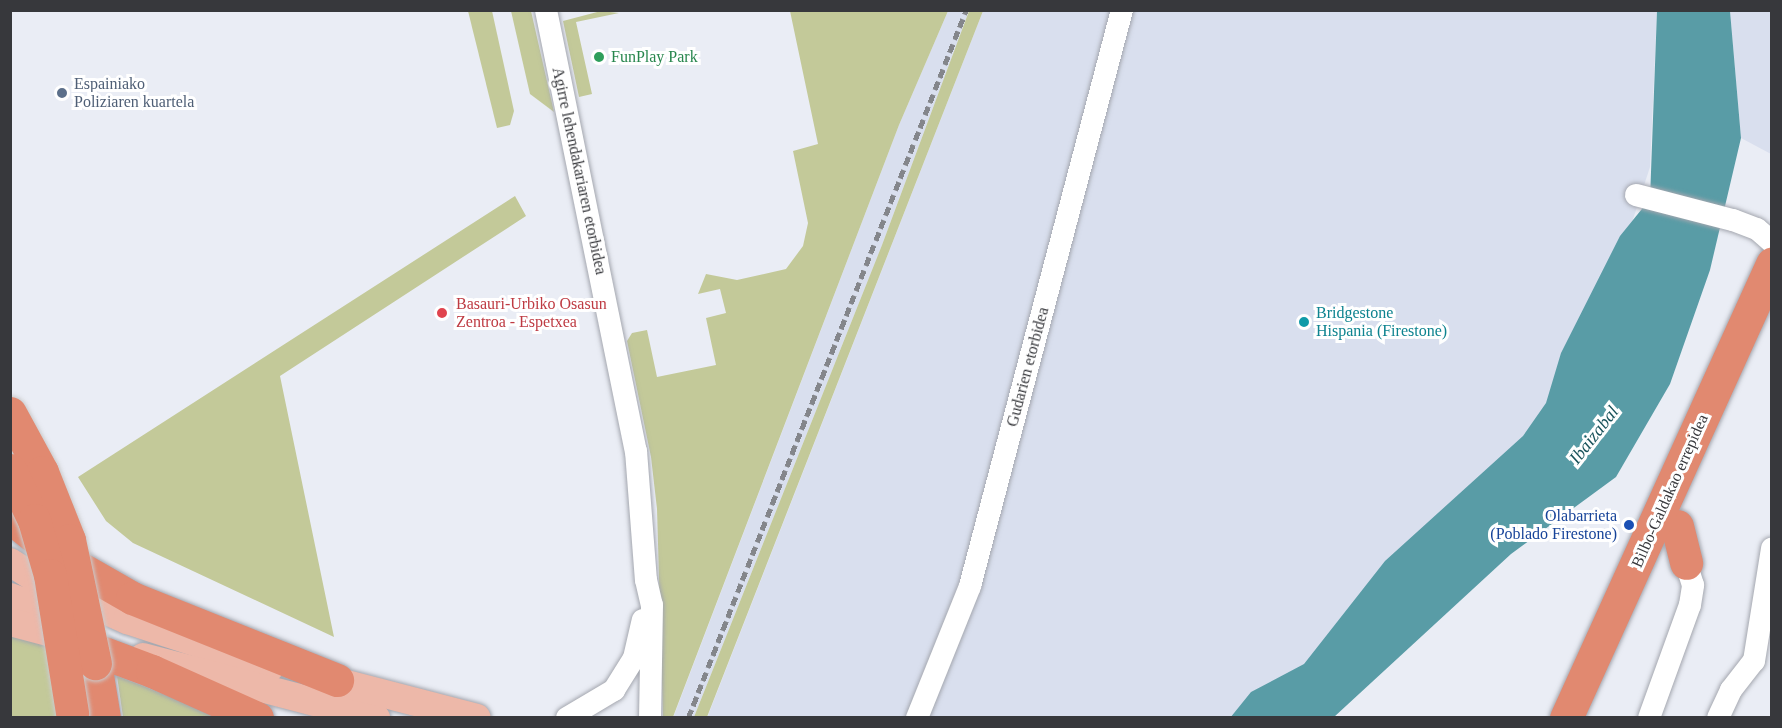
<!DOCTYPE html>
<style>
body{margin:0}
#map{position:relative;width:1782px;height:728px;overflow:hidden;background:#eaedf5;font-family:"Times New Roman",serif}
div>[style]{position:absolute}
.built>*{inset:0;background:#d9dfee}
.green>*{inset:0;background:#c3c999}
.water>*{inset:0;background:#599ca6}
.roads{filter:drop-shadow(0 0 2px #a4a7af) drop-shadow(0 0 2px #a4a7af)}
.minor>*{height:22px;margin:-11px;padding:0 11px;transform-origin:11px;border-radius:11px;background:#fff}
.major>*{height:28px;margin:-14px;padding:0 14px;transform-origin:14px;border-radius:14px;background:#edb8a9}
.highway>*{height:33px;margin:-16.5px;padding:0 16.5px;transform-origin:16.5px;border-radius:16.5px;background:#e18970}
.rail>*{height:4.5px;margin-top:-2.25px;transform-origin:0;background:repeating-linear-gradient(90deg,#84868b 0 9px,transparent 0 13.5px)}
.bridges{filter:drop-shadow(0 0 2px #cbcbcc) drop-shadow(0 0 2px #cbcbcc)}
.highway-bridge>*{height:33px;margin:-16.5px;padding:0 16.5px;transform-origin:16.5px;border-radius:16.5px;background:#e18970}
.dots>*{width:16px;height:16px;translate:-50% -50%;box-sizing:border-box;border:3px solid #fff;border-radius:50%}
span{translate:-50% -50%;white-space:nowrap;text-align:center;line-height:1.15;-webkit-text-stroke:6px #fff;paint-order:stroke}
.leisure-label{font-size:16px;color:#27864d}
.left{translate:0 -50%;text-align:left}
.service-label{font-size:16px;color:#4e5e75}
.street-label{font-size:16px;color:#37383c}
.health-label{font-size:16px;color:#be3a42}
.culture-label{font-size:16px;color:#0d838f}
.transit-label{font-size:16px;color:#164399}
.right{translate:-100% -50%;text-align:right}
.water-label{font-size:18px;color:#18525a;font-style:italic}
.frame{position:absolute;inset:0;border:12px solid #37383c;pointer-events:none}
</style>
<div id="map">
<div class="built">
<div style="clip-path:polygon(948px 11px,969px 11px,882px 245px,694px 717px,673px 718px,899px 125px)"></div>
<div style="clip-path:polygon(983px 11px,1657px 11px,1650px 167px,1583px 373px,1262px 717px,707px 718px)"></div>
<div style="clip-path:polygon(1730px 11px,1771px 11px,1771px 154px,1741px 138px)"></div>
</div>
<div class="green">
<div style="clip-path:polygon(468px 11px,492px 11px,514px 111px,510px 125px,497px 128px)"></div>
<div style="clip-path:polygon(511px 11px,531px 11px,554px 112px,530px 94px)"></div>
<div style="clip-path:polygon(601px 11px,619px 13px,576px 22px,592px 94px,579px 97px,563px 21px)"></div>
<div style="clip-path:polygon(790px 11px,948px 11px,899px 125px,673px 717px,663px 717px,657px 509px,651px 457px,627px 341px,632px 333px,647px 330px,657px 377px,716px 365px,706px 318px,726px 313px,720px 289px,698px 294px,706px 274px,737px 280px,786px 269px,803px 246px,808px 223px,793px 151px,818px 144px)"></div>
<div style="clip-path:polygon(969px 11px,983px 11px,707px 717px,694px 717px,882px 245px)"></div>
<div style="clip-path:polygon(515px 196px,526px 216px,280px 376px,334px 637px,133px 543px,106px 521px,78px 477px)"></div>
<div style="clip-path:polygon(10px 635px,53px 647px,64px 717px,11px 717px)"></div>
<div style="clip-path:polygon(117px 676px,146px 687px,218px 717px,123px 717px)"></div>
</div>
<div class="water">
<div style="clip-path:polygon(1657px 11px,1730px 11px,1741px 138px,1710px 270px,1670px 384px,1616px 477px,1511px 554px,1334px 717px,1230px 718px,1251px 692px,1304px 664px,1385px 561px,1523px 436px,1546px 403px,1561px 353px,1620px 236px,1650px 199px)"></div>
</div>
<div class="roads">
<div class="minor">
<div style="left:546px;top:10px;width:450px;rotate:78.5deg"></div>
<div style="left:636px;top:451px;width:129px;rotate:85.6deg"></div>
<div style="left:646px;top:580px;width:26px;rotate:77deg"></div>
<div style="left:652px;top:605px;width:113px;rotate:91deg"></div>
<div style="left:1636px;top:195px;width:100px;rotate:14.5deg"></div>
<div style="left:1733px;top:220px;width:26px;rotate:21deg"></div>
<div style="left:1757px;top:229px;width:20px;rotate:41deg"></div>
<div style="left:567px;top:718px;width:55px;rotate:-30.8deg"></div>
<div style="left:614px;top:690px;width:38px;rotate:-58deg"></div>
<div style="left:634px;top:658px;width:39px;rotate:-77deg"></div>
<div style="left:917px;top:718px;width:142px;rotate:-68.1deg"></div>
<div style="left:970px;top:586px;width:596px;rotate:-75.22deg"></div>
<div style="left:1649px;top:718px;width:120px;rotate:-70.1deg"></div>
<div style="left:1690px;top:605px;width:20px;rotate:-81deg"></div>
<div style="left:1693px;top:585px;width:23px;rotate:-108deg"></div>
<div style="left:1718px;top:718px;width:31px;rotate:-65deg"></div>
<div style="left:1731px;top:690px;width:37px;rotate:-52deg"></div>
<div style="left:1754px;top:661px;width:114px;rotate:-80.9deg"></div>
</div>
<div class="major">
<div style="left:10px;top:562px;width:33px;rotate:33deg"></div>
<div style="left:38px;top:580px;width:98px;rotate:24.2deg"></div>
<div style="left:127px;top:620px;width:151px;rotate:18.1deg"></div>
<div style="left:10px;top:597px;width:67px;rotate:20.1deg"></div>
<div style="left:10px;top:622px;width:70px;rotate:14.8deg"></div>
<div style="left:143px;top:657px;width:241px;rotate:14.7deg"></div>
<div style="left:316px;top:676px;width:166px;rotate:14.6deg"></div>
</div>
<div class="highway">
<div style="left:10px;top:517px;width:60px;rotate:39deg"></div>
<div style="left:57px;top:555px;width:86px;rotate:29.8deg"></div>
<div style="left:132px;top:598px;width:221px;rotate:21.8deg"></div>
<div style="left:1677px;top:526px;width:38px;rotate:76deg"></div>
<div style="left:69px;top:640px;width:89px;rotate:20.5deg"></div>
<div style="left:152px;top:671px;width:115px;rotate:24.1deg"></div>
<div style="left:95px;top:663px;width:56px;rotate:80.7deg"></div>
<div style="left:1566px;top:718px;width:499px;rotate:-65.6deg"></div>
</div>
</div>
<div class="rail">
<div style="left:688px;top:718px;width:761px;rotate:-68.56deg"></div>
</div>
<div class="bridges">
<div class="highway-bridge">
<div style="left:10px;top:413px;width:67px;rotate:61.5deg"></div>
<div style="left:42px;top:472px;width:73px;rotate:68.3deg"></div>
<div style="left:69px;top:540px;width:126px;rotate:78.1deg"></div>
<div style="left:10px;top:470px;width:55px;rotate:64.4deg"></div>
<div style="left:34px;top:520px;width:57px;rotate:73.8deg"></div>
<div style="left:50px;top:575px;width:140px;rotate:80.9deg"></div>
</div>
</div>
<div class="dots">
<div style="left:599px;top:57px;background:#2e9e5b"></div>
<div style="left:62px;top:93px;background:#5c6f8a"></div>
<div style="left:442px;top:313px;background:#e0444e"></div>
<div style="left:1304px;top:322px;background:#0f9aa8"></div>
<div style="left:1629px;top:525px;background:#1a4fb4"></div>
</div>
<div class="leisure-label">
<span class="left" style="left:611px;top:57px">FunPlay Park</span>
</div>
<div class="service-label">
<span class="left" style="left:74px;top:93px">Espainiako<br>Poliziaren kuartela</span>
</div>
<div class="street-label">
<span style="left:579px;top:171px;rotate:78deg">Agirre lehendakariaren etorbidea</span>
<span style="left:1028px;top:367px;rotate:-75deg">Gudarien etorbidea</span>
<span style="left:1670px;top:491px;rotate:-66deg">Bilbo-Galdakao errepidea</span>
</div>
<div class="health-label">
<span class="left" style="left:456px;top:313px">Basauri-Urbiko Osasun<br>Zentroa - Espetxea</span>
</div>
<div class="culture-label">
<span class="left" style="left:1316px;top:322px">Bridgestone<br>Hispania (Firestone)</span>
</div>
<div class="transit-label">
<span class="right" style="left:1617px;top:525px">Olabarrieta<br>(Poblado Firestone)</span>
</div>
<div class="water-label">
<span style="left:1594px;top:435px;rotate:-52deg">Ibaizabal</span>
</div>
<div class="frame"></div>
</div>
